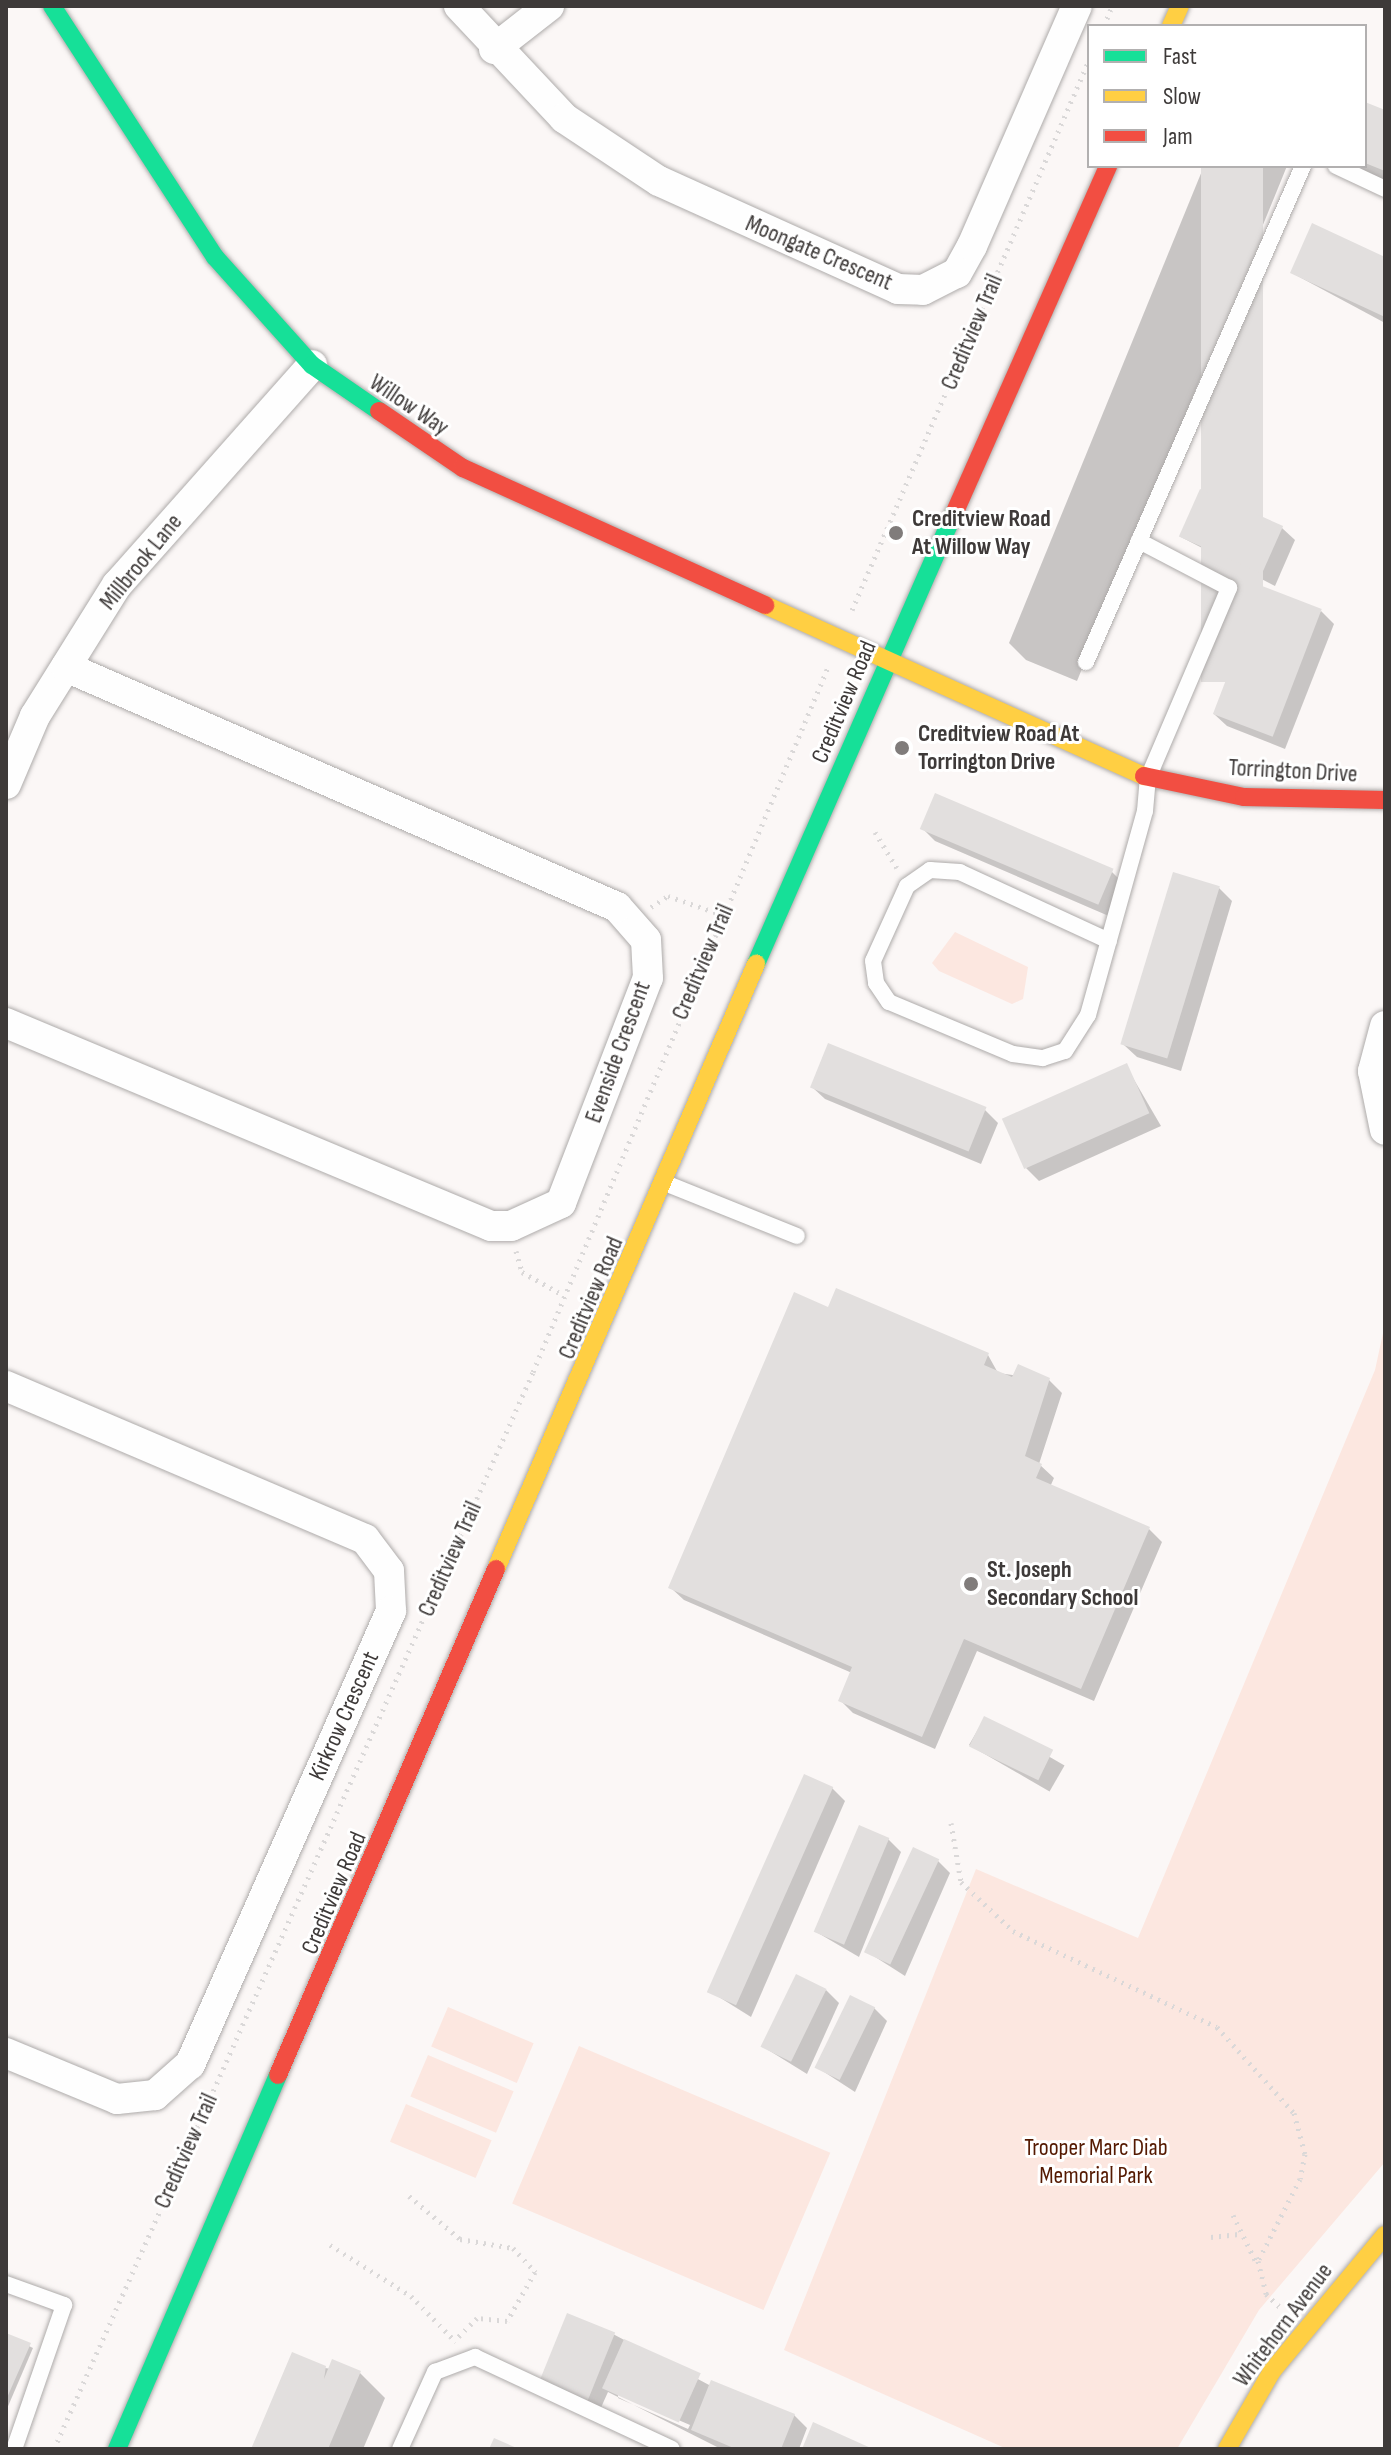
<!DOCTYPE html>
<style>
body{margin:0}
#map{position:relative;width:1391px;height:2455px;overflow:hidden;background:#fbf7f6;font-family:"Sofia Sans Condensed",sans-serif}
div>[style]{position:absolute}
.green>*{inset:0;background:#fce7e0;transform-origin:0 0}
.shadow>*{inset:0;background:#0003;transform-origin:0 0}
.building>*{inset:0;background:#e2dfde;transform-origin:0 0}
.path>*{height:5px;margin-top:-2.5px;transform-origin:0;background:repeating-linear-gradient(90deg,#dad8d8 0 2px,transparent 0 8px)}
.roads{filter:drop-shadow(0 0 2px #aeabaa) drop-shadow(0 0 2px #aeabaa)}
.lane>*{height:16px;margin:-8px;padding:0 8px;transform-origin:8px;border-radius:8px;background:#fefefe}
.street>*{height:30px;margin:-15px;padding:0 15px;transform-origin:15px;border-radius:15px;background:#fefefe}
.fast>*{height:18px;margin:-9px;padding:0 9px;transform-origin:9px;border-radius:9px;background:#16e098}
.slow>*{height:18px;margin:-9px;padding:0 9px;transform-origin:9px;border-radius:9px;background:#ffcf43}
.jam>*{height:18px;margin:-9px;padding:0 9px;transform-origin:9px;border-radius:9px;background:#f24e42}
.dots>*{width:22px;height:22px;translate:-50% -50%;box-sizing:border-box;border:4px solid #fff;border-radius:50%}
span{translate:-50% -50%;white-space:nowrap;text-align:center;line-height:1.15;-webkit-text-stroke:6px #fff;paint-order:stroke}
.street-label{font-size:24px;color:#3e3a39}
.poi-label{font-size:24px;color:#3e3a39;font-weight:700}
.left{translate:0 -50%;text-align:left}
.park-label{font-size:24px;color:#541901}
.frame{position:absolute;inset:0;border:8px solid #3e3a39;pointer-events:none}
.legend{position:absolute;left:1087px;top:24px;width:280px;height:144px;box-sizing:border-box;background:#fff;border:2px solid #b2b0b0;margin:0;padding:10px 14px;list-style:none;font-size:24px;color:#3e3a39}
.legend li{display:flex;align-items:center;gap:16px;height:40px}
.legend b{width:40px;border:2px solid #b2b0b0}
</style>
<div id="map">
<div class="green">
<div style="clip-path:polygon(955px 932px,1028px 967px,1023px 999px,1012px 1004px,939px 971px,932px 963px)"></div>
<div style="clip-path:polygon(1385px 1324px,1385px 2162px,1259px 2310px,1177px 2449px,1007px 2449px,784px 2350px,976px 1869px,1138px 1938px,1375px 1370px)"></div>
<div style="left:448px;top:2007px;width:93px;height:43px;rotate:23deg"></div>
<div style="left:579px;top:2046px;width:273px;height:171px;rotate:23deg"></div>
<div style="left:428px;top:2055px;width:93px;height:45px;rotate:23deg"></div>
<div style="left:406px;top:2104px;width:93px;height:41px;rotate:23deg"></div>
</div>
<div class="shadow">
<div style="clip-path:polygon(1365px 104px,1385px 112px,1385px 180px,1349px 166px,1365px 166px)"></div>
<div style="clip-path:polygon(1204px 166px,1287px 166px,1077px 681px,1026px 660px,1009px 643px)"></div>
<div style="clip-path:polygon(1385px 259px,1385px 323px,1292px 273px)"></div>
<div style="clip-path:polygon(1282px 528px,1295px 540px,1275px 586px,1181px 537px)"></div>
<div style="clip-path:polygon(1321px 611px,1334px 624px,1285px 749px,1227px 726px,1214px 714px)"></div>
<div style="clip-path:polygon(922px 828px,1112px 872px,1125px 885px,1111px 917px,935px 841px)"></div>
<div style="clip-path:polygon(1219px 888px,1232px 901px,1181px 1071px,1137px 1057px,1124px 1045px)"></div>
<div style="clip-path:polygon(1126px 1066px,1161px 1126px,1039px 1181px,1026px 1168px)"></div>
<div style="clip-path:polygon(812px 1087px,985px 1110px,998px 1123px,981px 1164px,825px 1099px)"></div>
<div style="clip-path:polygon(829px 1309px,988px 1355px,998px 1373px,1049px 1380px,1062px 1393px,1039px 1464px,1054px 1478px,1050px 1487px,1149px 1529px,1162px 1542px,1094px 1701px,977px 1651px,935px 1749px,853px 1713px,840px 1700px,852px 1673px,684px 1600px,671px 1588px)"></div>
<div style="left:984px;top:1719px;width:93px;height:30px;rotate:30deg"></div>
<div style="clip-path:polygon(832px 1788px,845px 1801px,751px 2017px,711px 1992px)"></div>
<div style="clip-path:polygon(888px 1839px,901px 1852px,859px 1957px,818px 1933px)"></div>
<div style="clip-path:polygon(937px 1860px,950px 1873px,905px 1976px,869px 1953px)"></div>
<div style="clip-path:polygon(826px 1990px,839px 2003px,807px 2074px,765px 2048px)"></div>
<div style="clip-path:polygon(874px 2008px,887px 2021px,855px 2092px,818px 2068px)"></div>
<div style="clip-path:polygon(evenodd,613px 2334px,711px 2386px,794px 2415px,807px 2428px,799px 2449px,721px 2449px,608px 2392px,599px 2412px,554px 2394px,613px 2334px,618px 2394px,690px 2425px,688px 2429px,618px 2398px,618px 2394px)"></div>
<div style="clip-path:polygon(6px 2335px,33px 2348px,6px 2411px)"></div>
<div style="clip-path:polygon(325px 2368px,360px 2373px,385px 2398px,363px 2449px,256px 2449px)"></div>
</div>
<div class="building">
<div style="clip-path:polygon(1365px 102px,1385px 110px,1385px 171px,1365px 163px)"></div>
<div style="left:1201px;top:166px;width:62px;height:516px"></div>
<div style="clip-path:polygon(1312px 223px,1385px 257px,1385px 317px,1290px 273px)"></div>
<div style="left:1200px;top:489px;width:91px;height:52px;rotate:24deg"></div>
<div style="left:1262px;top:586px;width:64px;height:137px;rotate:21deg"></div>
<div style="left:935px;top:793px;width:194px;height:39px;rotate:23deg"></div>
<div style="left:1173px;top:872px;width:49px;height:180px;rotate:17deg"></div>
<div style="left:828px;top:1043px;width:171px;height:48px;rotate:22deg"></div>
<div style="left:1127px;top:1063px;width:55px;height:137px;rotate:66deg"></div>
<div style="clip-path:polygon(836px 1288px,989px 1353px,984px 1365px,1012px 1377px,1018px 1364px,1050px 1378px,1025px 1456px,1042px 1464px,1036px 1478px,1150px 1527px,1081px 1689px,964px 1639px,922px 1737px,838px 1701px,852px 1667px,668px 1588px,794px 1292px,828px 1307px)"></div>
<div style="left:984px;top:1716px;width:77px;height:34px;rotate:26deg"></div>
<div style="left:804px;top:1774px;width:32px;height:239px;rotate:24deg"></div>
<div style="left:859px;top:1825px;width:33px;height:116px;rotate:23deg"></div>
<div style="left:913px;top:1847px;width:29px;height:116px;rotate:25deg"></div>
<div style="left:796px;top:1974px;width:34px;height:81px;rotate:26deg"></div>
<div style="left:850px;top:1995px;width:28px;height:81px;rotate:26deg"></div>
<div style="left:567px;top:2313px;width:52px;height:74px;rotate:22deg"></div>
<div style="clip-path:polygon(6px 2333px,31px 2343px,6px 2400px)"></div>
<div style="left:624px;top:2339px;width:84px;height:54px;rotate:24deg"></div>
<div style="clip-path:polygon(292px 2352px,326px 2366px,324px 2379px,332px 2359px,361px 2371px,328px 2449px,251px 2449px)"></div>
<div style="clip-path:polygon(711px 2380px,795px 2414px,781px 2449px,736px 2449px,691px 2430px)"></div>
<div style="clip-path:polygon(813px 2422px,873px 2449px,802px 2449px)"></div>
<div style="clip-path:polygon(494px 2438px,519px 2449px,489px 2449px)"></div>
</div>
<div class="path">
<div style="left:1104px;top:26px;width:22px;rotate:-68deg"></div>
<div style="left:852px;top:610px;width:599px;rotate:-66.69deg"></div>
<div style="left:875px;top:832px;width:42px;rotate:58.6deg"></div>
<div style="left:651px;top:907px;width:20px;rotate:-33deg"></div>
<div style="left:668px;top:896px;width:58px;rotate:19.1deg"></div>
<div style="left:516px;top:1251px;width:22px;rotate:74deg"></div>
<div style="left:522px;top:1272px;width:47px;rotate:29.3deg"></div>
<div style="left:951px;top:1823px;width:60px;rotate:80.4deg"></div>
<div style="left:961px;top:1882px;width:71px;rotate:43.3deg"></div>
<div style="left:1013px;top:1931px;width:225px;rotate:25.2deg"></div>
<div style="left:1217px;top:2027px;width:115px;rotate:48.2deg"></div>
<div style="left:1294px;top:2113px;width:42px;rotate:75deg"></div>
<div style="left:1305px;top:2154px;width:25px;rotate:101deg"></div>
<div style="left:1300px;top:2179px;width:92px;rotate:117.1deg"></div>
<div style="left:1258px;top:2261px;width:34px;rotate:76deg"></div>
<div style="left:1266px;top:2294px;width:21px;rotate:43deg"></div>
<div style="left:409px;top:2196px;width:67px;rotate:40.1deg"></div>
<div style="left:460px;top:2239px;width:54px;rotate:9.6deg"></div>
<div style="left:513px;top:2248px;width:33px;rotate:47deg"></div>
<div style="left:535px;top:2272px;width:56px;rotate:119.7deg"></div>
<div style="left:507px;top:2321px;width:30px;rotate:-174deg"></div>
<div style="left:477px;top:2318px;width:31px;rotate:135deg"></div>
<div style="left:1233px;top:2215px;width:55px;rotate:63.9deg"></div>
<div style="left:1211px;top:2237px;width:28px;rotate:-6deg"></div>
<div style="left:330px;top:2245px;width:96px;rotate:32.2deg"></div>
<div style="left:411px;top:2296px;width:64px;rotate:45.6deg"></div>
<div style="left:54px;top:2449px;width:1179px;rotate:-66.02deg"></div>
<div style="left:533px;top:1372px;width:764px;rotate:-67.29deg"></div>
</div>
<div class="roads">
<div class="lane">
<div style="left:1336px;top:166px;width:54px;rotate:25.1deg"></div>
<div style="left:1086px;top:662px;width:541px;rotate:-66.37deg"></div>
<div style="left:1109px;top:941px;width:164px;rotate:-155.2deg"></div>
<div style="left:960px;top:872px;width:30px;rotate:-176deg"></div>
<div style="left:930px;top:870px;width:28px;rotate:145deg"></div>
<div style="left:907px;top:886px;width:82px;rotate:114.4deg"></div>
<div style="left:873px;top:961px;width:22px;rotate:82deg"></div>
<div style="left:876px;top:983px;width:23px;rotate:56deg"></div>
<div style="left:889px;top:1002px;width:134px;rotate:22.8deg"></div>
<div style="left:1013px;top:1054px;width:30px;rotate:8deg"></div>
<div style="left:1043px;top:1058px;width:23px;rotate:-18deg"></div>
<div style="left:1065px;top:1051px;width:43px;rotate:-57.4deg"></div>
<div style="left:1088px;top:1015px;width:212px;rotate:-74.4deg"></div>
<div style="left:1145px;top:811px;width:33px;rotate:-85deg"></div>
<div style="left:1148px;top:778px;width:207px;rotate:-66.9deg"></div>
<div style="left:1229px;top:588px;width:102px;rotate:-152.4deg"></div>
<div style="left:665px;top:1183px;width:142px;rotate:21.9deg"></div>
<div style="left:6px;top:2284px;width:62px;rotate:19.9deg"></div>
<div style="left:64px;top:2305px;width:152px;rotate:109.1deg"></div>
<div style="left:400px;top:2449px;width:85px;rotate:-65.6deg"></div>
<div style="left:435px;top:2372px;width:43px;rotate:-20.6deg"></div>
<div style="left:475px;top:2357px;width:217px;rotate:25deg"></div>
</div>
<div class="street">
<div style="left:459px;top:6px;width:154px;rotate:46.8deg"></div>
<div style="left:564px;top:118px;width:114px;rotate:33.6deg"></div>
<div style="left:659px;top:181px;width:262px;rotate:24.3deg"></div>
<div style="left:898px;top:289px;width:25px;rotate:2deg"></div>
<div style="left:923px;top:290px;width:38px;rotate:-27deg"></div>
<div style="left:957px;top:273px;width:31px;rotate:-61deg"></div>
<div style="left:972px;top:246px;width:262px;rotate:-66.4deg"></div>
<div style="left:494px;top:49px;width:70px;rotate:-38deg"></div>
<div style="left:6px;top:784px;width:74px;rotate:-66.9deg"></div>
<div style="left:35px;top:716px;width:155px;rotate:-58deg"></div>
<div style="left:117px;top:585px;width:294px;rotate:-48.4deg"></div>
<div style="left:6px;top:1023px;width:526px;rotate:22.71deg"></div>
<div style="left:491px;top:1226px;width:20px"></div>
<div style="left:511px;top:1226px;width:55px;rotate:-24.7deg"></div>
<div style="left:561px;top:1203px;width:241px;rotate:-68.9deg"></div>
<div style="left:648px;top:978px;width:38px;rotate:-93deg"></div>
<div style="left:646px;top:940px;width:44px;rotate:-131.3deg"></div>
<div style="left:617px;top:907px;width:601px;rotate:-156.46deg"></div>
<div style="left:1385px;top:1026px;width:47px;rotate:104.9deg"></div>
<div style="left:1373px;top:1071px;width:60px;rotate:78.5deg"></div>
<div style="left:6px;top:1386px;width:390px;rotate:23.1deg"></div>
<div style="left:365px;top:1539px;width:40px;rotate:53deg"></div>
<div style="left:389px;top:1571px;width:40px;rotate:87.1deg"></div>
<div style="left:391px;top:1611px;width:496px;rotate:113.9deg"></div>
<div style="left:190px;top:2064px;width:47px;rotate:138.5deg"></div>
<div style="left:155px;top:2095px;width:38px;rotate:174deg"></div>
<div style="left:117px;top:2099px;width:120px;rotate:-157.5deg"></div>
</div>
<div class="fast">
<div style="left:52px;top:6px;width:299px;rotate:57deg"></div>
<div style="left:215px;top:257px;width:145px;rotate:48.1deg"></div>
<div style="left:312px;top:365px;width:81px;rotate:34.5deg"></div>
<div style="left:756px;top:964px;width:492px;rotate:-66.3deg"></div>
<div style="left:117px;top:2449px;width:407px;rotate:-66.7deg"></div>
</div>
<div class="slow">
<div style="left:1171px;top:26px;width:22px;rotate:-66deg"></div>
<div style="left:765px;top:605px;width:416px;rotate:24.3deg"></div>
<div style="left:496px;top:1569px;width:659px;rotate:-66.74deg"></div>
<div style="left:1227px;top:2449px;width:90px;rotate:-60deg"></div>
<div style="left:1272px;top:2371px;width:177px;rotate:-50.3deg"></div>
</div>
<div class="jam">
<div style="left:379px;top:411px;width:102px;rotate:34.2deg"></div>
<div style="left:463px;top:468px;width:332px;rotate:24.4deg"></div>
<div style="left:954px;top:514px;width:381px;rotate:-66.1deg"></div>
<div style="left:1144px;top:776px;width:102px;rotate:11.9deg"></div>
<div style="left:1244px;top:797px;width:141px;rotate:1.2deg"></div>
<div style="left:278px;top:2075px;width:551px;rotate:-66.69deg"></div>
</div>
</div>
<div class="dots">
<div style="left:896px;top:533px;background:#807c7b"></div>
<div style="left:902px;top:748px;background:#807c7b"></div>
<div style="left:971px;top:1584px;background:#807c7b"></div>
</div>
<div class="street-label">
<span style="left:819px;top:253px;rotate:23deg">Moongate Crescent</span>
<span style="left:972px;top:332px;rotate:-67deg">Creditview Trail</span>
<span style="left:409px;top:405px;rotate:34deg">Willow Way</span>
<span style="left:141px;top:562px;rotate:-51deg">Millbrook Lane</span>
<span style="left:844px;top:702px;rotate:-67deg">Creditview Road</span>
<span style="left:1293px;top:771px;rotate:3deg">Torrington Drive</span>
<span style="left:703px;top:962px;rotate:-67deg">Creditview Trail</span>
<span style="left:618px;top:1052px;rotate:-70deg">Evenside Crescent</span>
<span style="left:591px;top:1298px;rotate:-67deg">Creditview Road</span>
<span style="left:450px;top:1559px;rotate:-66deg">Creditview Trail</span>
<span style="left:344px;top:1716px;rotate:-66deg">Kirkrow Crescent</span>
<span style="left:334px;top:1893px;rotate:-67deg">Creditview Road</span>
<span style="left:186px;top:2151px;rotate:-66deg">Creditview Trail</span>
<span style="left:1283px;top:2325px;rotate:-53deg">Whitehorn Avenue</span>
</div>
<div class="poi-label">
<span class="left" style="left:912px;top:533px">Creditview Road<br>At Willow Way</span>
<span class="left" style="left:918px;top:748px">Creditview Road At<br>Torrington Drive</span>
<span class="left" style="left:987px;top:1584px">St. Joseph<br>Secondary School</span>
</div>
<div class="park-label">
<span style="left:1096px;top:2162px">Trooper Marc Diab<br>Memorial Park</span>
</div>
<div class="frame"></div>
<ul class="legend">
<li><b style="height:10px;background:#16e098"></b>Fast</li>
<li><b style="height:10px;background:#ffcf43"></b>Slow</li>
<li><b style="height:10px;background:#f24e42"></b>Jam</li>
</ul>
</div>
